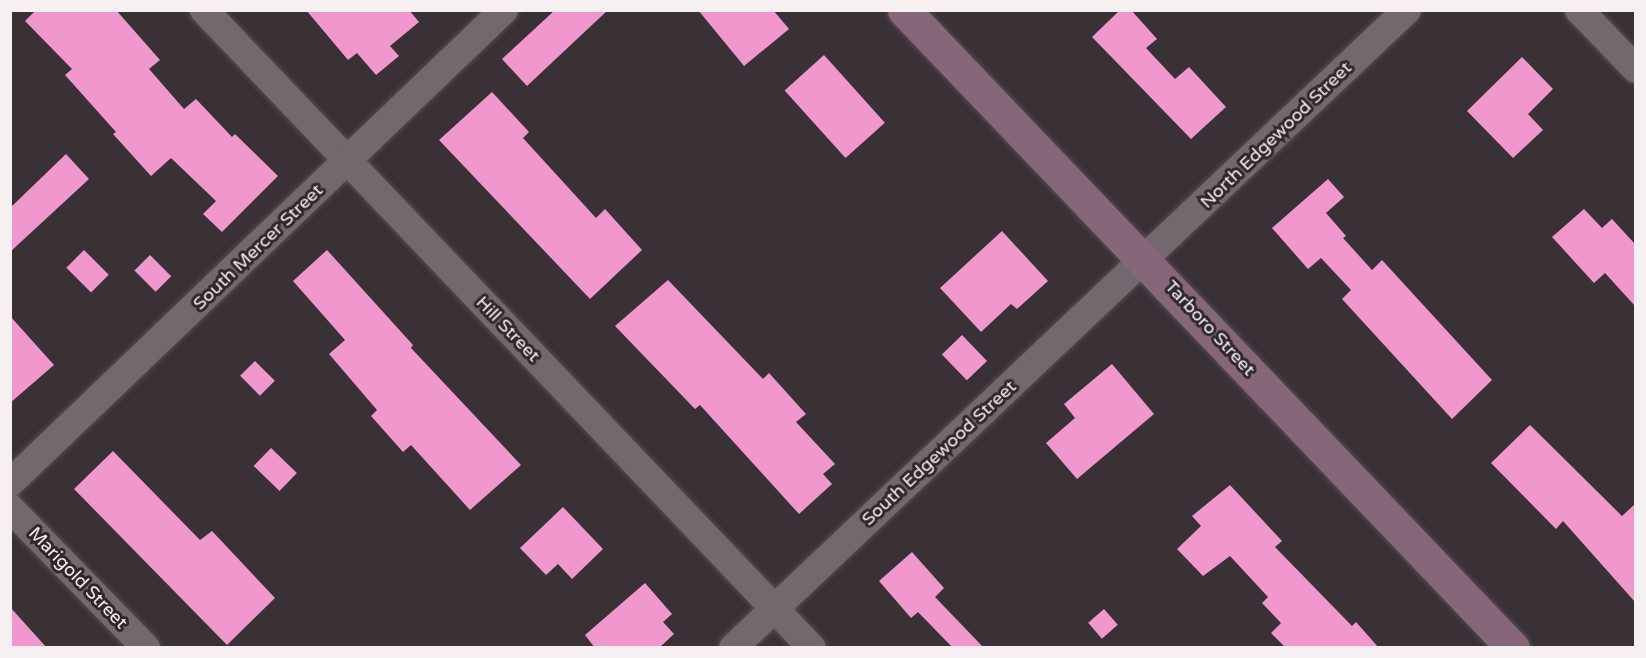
<!DOCTYPE html>
<style>
body{margin:0}
#map{position:relative;width:1646px;height:658px;overflow:hidden;background:#3a3136;font-family:"Varela Round",sans-serif}
div>[style]{position:absolute}
.building>*{inset:0;background:#f097ce;transform-origin:0 0}
.roads{filter:drop-shadow(0 0 2px #544d51) drop-shadow(0 0 2px #544d51)}
.street>*{height:28px;margin:-14px;padding:0 14px;transform-origin:14px;border-radius:14px;background:#72686d}
.secondary>*{height:33px;margin:-16.5px;padding:0 16.5px;transform-origin:16.5px;border-radius:16.5px;background:#856779}
span{translate:-50% -50%;white-space:nowrap;text-align:center;line-height:1.15;-webkit-text-stroke:6px #30272c;paint-order:stroke}
.street-label{font-size:18px;color:#f6f0f3}
.frame{position:absolute;inset:0;border:12px solid #f6f0f3;pointer-events:none}
</style>
<div id="map">
<div class="building">
<div style="clip-path:polygon(36px 10px,116px 10px,160px 60px,149px 69px,184px 109px,196px 99px,232px 137px,235px 134px,278px 176px,222px 232px,203px 214px,216px 201px,171px 158px,151px 176px,113px 134px,116px 132px,65px 75px,72px 69px,25px 21px)"></div>
<div style="clip-path:polygon(306px 10px,409px 10px,419px 22px,390px 46px,399px 56px,376px 75px,357px 53px,348px 60px)"></div>
<div style="clip-path:polygon(555px 10px,608px 10px,527px 86px,502px 59px)"></div>
<div style="clip-path:polygon(698px 10px,773px 10px,789px 29px,744px 66px)"></div>
<div style="clip-path:polygon(1120px 10px,1131px 10px,1157px 39px,1146px 48px,1175px 79px,1189px 67px,1226px 107px,1191px 139px,1092px 37px)"></div>
<div style="left:824px;top:55px;width:91px;height:53px;rotate:48deg"></div>
<div style="clip-path:polygon(1522px 57px,1553px 89px,1528px 114px,1543px 130px,1513px 158px,1467px 111px)"></div>
<div style="clip-path:polygon(492px 92px,529px 132px,523px 138px,596px 218px,605px 209px,642px 250px,590px 299px,439px 140px)"></div>
<div style="clip-path:polygon(66px 154px,89px 179px,10px 252px,10px 208px)"></div>
<div style="clip-path:polygon(1328px 179px,1344px 197px,1326px 213px,1346px 236px,1343px 238px,1372px 270px,1382px 260px,1492px 380px,1452px 419px,1342px 299px,1351px 290px,1321px 258px,1308px 269px,1272px 228px)"></div>
<div style="clip-path:polygon(1584px 209px,1602px 228px,1612px 219px,1635px 244px,1635px 306px,1605px 273px,1594px 283px,1552px 237px)"></div>
<div style="clip-path:polygon(1002px 231px,1048px 281px,1017px 309px,1011px 304px,981px 332px,940px 288px)"></div>
<div style="left:84px;top:250px;width:35px;height:25px;rotate:45deg"></div>
<div style="clip-path:polygon(327px 250px,413px 345px,411px 348px,521px 465px,470px 510px,411px 445px,403px 452px,371px 416px,377px 410px,329px 354px,345px 340px,293px 281px)"></div>
<div style="left:150px;top:255px;width:30px;height:22px;rotate:45deg"></div>
<div style="clip-path:polygon(668px 280px,763px 379px,769px 373px,806px 414px,796px 422px,835px 464px,823px 474px,832px 484px,799px 514px,700px 405px,695px 409px,615px 326px)"></div>
<div style="clip-path:polygon(10px 316px,54px 365px,10px 403px)"></div>
<div style="left:962px;top:335px;width:36px;height:28px;rotate:46deg"></div>
<div style="left:255px;top:361px;width:28px;height:21px;rotate:45deg"></div>
<div style="clip-path:polygon(1112px 364px,1154px 414px,1077px 479px,1046px 443px,1075px 418px,1064px 404px)"></div>
<div style="clip-path:polygon(1530px 425px,1622px 516px,1635px 504px,1635px 602px,1563px 521px,1556px 529px,1491px 463px)"></div>
<div style="left:271px;top:448px;width:36px;height:25px;rotate:44deg"></div>
<div style="clip-path:polygon(113px 451px,200px 540px,212px 531px,275px 598px,227px 645px,74px 489px)"></div>
<div style="clip-path:polygon(1230px 485px,1282px 541px,1275px 547px,1352px 626px,1356px 622px,1379px 648px,1286px 648px,1271px 633px,1281px 623px,1262px 603px,1268px 597px,1230px 556px,1203px 576px,1177px 549px,1201px 526px,1192px 516px)"></div>
<div style="clip-path:polygon(563px 507px,603px 549px,572px 579px,558px 564px,546px 575px,520px 548px)"></div>
<div style="clip-path:polygon(912px 552px,944px 588px,935px 597px,984px 648px,953px 648px,918px 612px,911px 618px,879px 581px)"></div>
<div style="clip-path:polygon(645px 583px,672px 614px,663px 622px,674px 634px,659px 648px,595px 648px,585px 635px)"></div>
<div style="clip-path:polygon(10px 607px,47px 648px,10px 648px)"></div>
<div style="left:1104px;top:609px;width:21px;height:21px;rotate:49deg"></div>
</div>
<div class="roads">
<div class="street">
<div style="left:204px;top:10px;width:881px;rotate:46.38deg"></div>
<div style="left:1579px;top:10px;width:82px;rotate:46deg"></div>
<div style="left:10px;top:483px;width:684px;rotate:-43.76deg"></div>
<div style="left:10px;top:508px;width:195px;rotate:45.8deg"></div>
<div style="left:733px;top:648px;width:928px;rotate:-43.43deg"></div>
</div>
<div class="secondary">
<div style="left:904px;top:10px;width:882px;rotate:46.33deg"></div>
</div>
</div>
<div class="street-label">
<span style="left:1276px;top:135px;rotate:-44deg">North Edgewood Street</span>
<span style="left:258px;top:247px;rotate:-44deg">South Mercer Street</span>
<span style="left:1210px;top:328px;rotate:47deg">Tarboro Street</span>
<span style="left:508px;top:329px;rotate:46deg">Hill Street</span>
<span style="left:939px;top:453px;rotate:-43deg">South Edgewood Street</span>
<span style="left:78px;top:578px;rotate:46deg">Marigold Street</span>
</div>
<div class="frame"></div>
</div>
